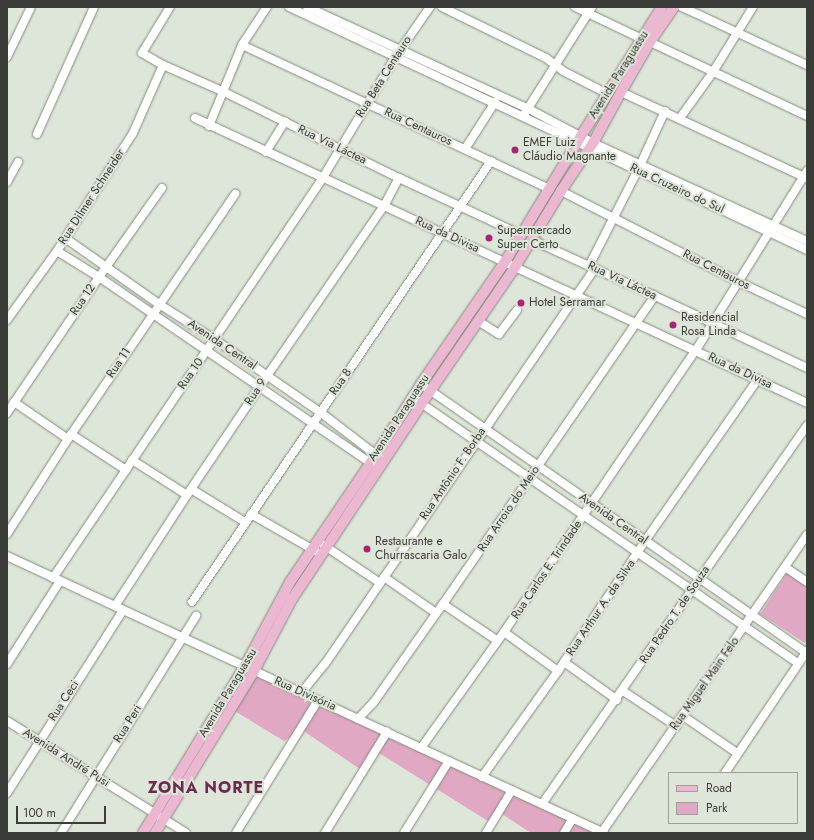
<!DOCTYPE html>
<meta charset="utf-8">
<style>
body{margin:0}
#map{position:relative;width:814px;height:840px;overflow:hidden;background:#dee6d9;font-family:Jost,sans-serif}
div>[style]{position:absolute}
.green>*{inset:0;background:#e1a8c3}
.roads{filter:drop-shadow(0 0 1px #848b7f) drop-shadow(0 0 1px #848b7f)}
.minor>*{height:8px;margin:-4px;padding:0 4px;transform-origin:4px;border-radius:4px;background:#fff}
.major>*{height:10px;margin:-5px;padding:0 5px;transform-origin:5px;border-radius:5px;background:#ecb8d1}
.dots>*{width:11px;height:11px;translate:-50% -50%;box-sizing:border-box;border:2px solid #dee6d9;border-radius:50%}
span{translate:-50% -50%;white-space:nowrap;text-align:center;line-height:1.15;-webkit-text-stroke:4px #dee6d9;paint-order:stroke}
.street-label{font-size:12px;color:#393c37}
.poi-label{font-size:12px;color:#393c37}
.left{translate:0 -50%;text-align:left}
.district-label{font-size:16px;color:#6b2b4e;font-weight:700;letter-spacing:1px}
.frame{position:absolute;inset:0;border:8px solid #393c37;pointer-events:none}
.legend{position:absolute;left:668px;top:772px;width:130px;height:52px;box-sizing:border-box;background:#dee6d9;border:1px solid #9ca298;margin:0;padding:5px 7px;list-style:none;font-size:12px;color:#393c37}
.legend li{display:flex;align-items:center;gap:8px;height:20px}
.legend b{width:20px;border:1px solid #9ca298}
.scale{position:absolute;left:16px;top:806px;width:90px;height:18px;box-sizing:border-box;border:2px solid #393c37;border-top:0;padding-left:5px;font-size:12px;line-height:14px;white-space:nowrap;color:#393c37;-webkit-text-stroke:3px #dee6d9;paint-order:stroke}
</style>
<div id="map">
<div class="green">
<div style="clip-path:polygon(787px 573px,807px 587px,807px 640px,805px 643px,760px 614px)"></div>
<div style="clip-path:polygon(254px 674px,595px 833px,531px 833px,496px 810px,488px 821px,379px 753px,360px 769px,302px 730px,284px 741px,233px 710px)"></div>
</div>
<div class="roads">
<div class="minor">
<div style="left:170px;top:7px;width:54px;rotate:121.3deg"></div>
<div style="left:142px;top:53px;width:24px;rotate:30deg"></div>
<div style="left:163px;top:65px;width:64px;rotate:23.8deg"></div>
<div style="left:222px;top:91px;width:197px;rotate:26.2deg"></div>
<div style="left:399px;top:178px;width:136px;rotate:24.9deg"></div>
<div style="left:289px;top:7px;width:572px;rotate:25.13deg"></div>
<div style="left:307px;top:7px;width:242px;rotate:24.7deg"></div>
<div style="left:527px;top:108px;width:75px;rotate:27.9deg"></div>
<div style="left:593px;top:143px;width:235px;rotate:24.6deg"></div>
<div style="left:442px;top:7px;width:116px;rotate:26.1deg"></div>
<div style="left:546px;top:58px;width:21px;rotate:37deg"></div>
<div style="left:563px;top:71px;width:51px;rotate:27.1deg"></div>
<div style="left:575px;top:7px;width:74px;rotate:25.5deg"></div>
<div style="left:682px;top:7px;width:138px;rotate:24.9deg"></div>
<div style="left:650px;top:42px;width:174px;rotate:25.2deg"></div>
<div style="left:242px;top:45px;width:340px;rotate:25.1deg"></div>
<div style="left:7px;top:57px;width:55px;rotate:-64.4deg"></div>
<div style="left:621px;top:92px;width:204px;rotate:24.9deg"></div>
<div style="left:525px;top:113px;width:125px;rotate:-57.7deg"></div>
<div style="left:195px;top:118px;width:675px;rotate:24.97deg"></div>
<div style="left:680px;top:118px;width:57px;rotate:-54.3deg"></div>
<div style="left:713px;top:72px;width:76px;rotate:-58.4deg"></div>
<div style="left:209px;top:126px;width:87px;rotate:-67.8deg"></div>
<div style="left:242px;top:45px;width:45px;rotate:-56.7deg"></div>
<div style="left:37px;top:134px;width:139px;rotate:-65.8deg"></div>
<div style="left:465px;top:149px;width:56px;rotate:-57.4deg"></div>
<div style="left:266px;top:152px;width:36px;rotate:-58deg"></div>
<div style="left:7px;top:182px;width:23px;rotate:-61deg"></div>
<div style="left:561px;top:191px;width:200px;rotate:27.1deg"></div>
<div style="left:739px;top:282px;width:75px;rotate:25.2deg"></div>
<div style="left:65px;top:238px;width:115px;rotate:35.1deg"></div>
<div style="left:159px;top:304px;width:65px;rotate:32.5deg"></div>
<div style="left:214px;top:339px;width:129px;rotate:34.6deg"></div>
<div style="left:320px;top:412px;width:71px;rotate:37.5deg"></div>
<div style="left:532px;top:240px;width:135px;rotate:24.5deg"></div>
<div style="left:655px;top:296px;width:168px;rotate:25.3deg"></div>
<div style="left:57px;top:251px;width:49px;rotate:31.8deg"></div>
<div style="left:99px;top:277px;width:330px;rotate:34.4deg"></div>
<div style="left:589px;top:266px;width:108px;rotate:-63deg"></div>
<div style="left:638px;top:170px;width:65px;rotate:-65.4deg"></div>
<div style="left:7px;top:320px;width:85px;rotate:-54.1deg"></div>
<div style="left:57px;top:251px;width:140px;rotate:-57.2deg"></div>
<div style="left:133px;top:133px;width:74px;rotate:-66.2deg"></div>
<div style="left:478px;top:321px;width:25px;rotate:32deg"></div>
<div style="left:499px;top:334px;width:30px;rotate:-53deg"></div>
<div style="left:421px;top:384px;width:470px;rotate:34.9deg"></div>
<div style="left:412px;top:397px;width:469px;rotate:34.6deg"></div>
<div style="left:14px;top:402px;width:65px;rotate:34.4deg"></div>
<div style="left:7px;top:413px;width:164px;rotate:-55.9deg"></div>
<div style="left:99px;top:277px;width:109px;rotate:-54.7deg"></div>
<div style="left:71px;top:434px;width:66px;rotate:33.2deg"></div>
<div style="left:132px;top:460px;width:65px;rotate:32.5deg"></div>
<div style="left:191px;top:489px;width:63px;rotate:31.4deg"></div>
<div style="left:251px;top:514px;width:76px;rotate:29.9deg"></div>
<div style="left:7px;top:534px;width:113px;rotate:-57.3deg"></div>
<div style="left:68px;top:439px;width:297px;rotate:-55.7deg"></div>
<div style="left:322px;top:544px;width:70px;rotate:33.9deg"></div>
<div style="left:7px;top:556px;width:658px;rotate:24.89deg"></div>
<div style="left:785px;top:567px;width:27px;rotate:34deg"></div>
<div style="left:384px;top:577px;width:63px;rotate:34.7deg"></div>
<div style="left:53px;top:578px;width:481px;rotate:-56deg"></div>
<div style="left:322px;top:179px;width:144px;rotate:-59deg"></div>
<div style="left:396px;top:56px;width:60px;rotate:-55.2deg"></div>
<div style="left:192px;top:602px;width:533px;rotate:-55.86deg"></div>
<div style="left:443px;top:604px;width:66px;rotate:33.9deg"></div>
<div style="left:115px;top:606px;width:132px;rotate:-57deg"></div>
<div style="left:187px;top:495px;width:143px;rotate:-56.1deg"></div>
<div style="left:267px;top:376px;width:206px;rotate:-55.5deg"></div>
<div style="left:384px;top:206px;width:32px;rotate:-62deg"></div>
<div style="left:504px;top:632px;width:67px;rotate:35.8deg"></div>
<div style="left:564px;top:662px;width:65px;rotate:35.6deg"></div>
<div style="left:7px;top:664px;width:98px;rotate:-57.4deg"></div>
<div style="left:623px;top:691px;width:64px;rotate:33.4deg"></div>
<div style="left:302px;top:692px;width:36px;rotate:-51deg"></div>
<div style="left:325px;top:664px;width:479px;rotate:-55.7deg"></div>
<div style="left:683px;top:716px;width:65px;rotate:34.4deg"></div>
<div style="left:358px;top:719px;width:23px;rotate:-47deg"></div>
<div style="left:374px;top:702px;width:120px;rotate:-54.9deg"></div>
<div style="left:443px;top:604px;width:374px;rotate:-55.5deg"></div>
<div style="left:7px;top:721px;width:211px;rotate:32deg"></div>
<div style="left:421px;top:748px;width:143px;rotate:-54.4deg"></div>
<div style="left:504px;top:632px;width:341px;rotate:-55.8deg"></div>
<div style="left:696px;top:350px;width:211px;rotate:-58.2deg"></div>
<div style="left:725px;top:773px;width:147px;rotate:-56.1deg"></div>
<div style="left:482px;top:777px;width:130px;rotate:-54.4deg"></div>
<div style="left:558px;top:671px;width:156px;rotate:-56.2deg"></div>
<div style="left:645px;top:541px;width:198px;rotate:-55.1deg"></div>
<div style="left:7px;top:793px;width:217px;rotate:-57.6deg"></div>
<div style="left:542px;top:804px;width:462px;rotate:-55deg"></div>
<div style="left:602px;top:832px;width:361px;rotate:-55.4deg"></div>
<div style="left:61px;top:833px;width:256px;rotate:-58.1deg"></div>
<div style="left:236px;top:833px;width:156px;rotate:-58.3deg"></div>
<div style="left:325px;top:833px;width:119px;rotate:-58.5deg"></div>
<div style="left:404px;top:833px;width:85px;rotate:-58deg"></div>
<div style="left:486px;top:833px;width:50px;rotate:-58.8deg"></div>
<div style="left:564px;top:833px;width:17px;rotate:-59deg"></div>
</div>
<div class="major">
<div style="left:143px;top:833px;width:196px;rotate:-58.6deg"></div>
<div style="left:245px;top:666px;width:95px;rotate:-61.8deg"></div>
<div style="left:290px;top:582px;width:153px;rotate:-55.9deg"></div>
<div style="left:376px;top:455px;width:84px;rotate:-57.6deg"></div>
<div style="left:421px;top:384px;width:148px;rotate:-55.5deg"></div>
<div style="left:505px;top:262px;width:147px;rotate:-58.9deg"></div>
<div style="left:581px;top:136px;width:152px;rotate:-57.9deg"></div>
<div style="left:155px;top:833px;width:190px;rotate:-58.6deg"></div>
<div style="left:254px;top:671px;width:81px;rotate:-62.2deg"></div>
<div style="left:292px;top:599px;width:235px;rotate:-56.4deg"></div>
<div style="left:422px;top:403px;width:165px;rotate:-55.6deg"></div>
<div style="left:515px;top:267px;width:89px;rotate:-58.8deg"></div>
<div style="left:561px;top:191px;width:58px;rotate:-56.3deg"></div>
<div style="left:593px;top:143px;width:58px;rotate:-61.2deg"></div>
<div style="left:621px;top:92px;width:58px;rotate:-59.9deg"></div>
<div style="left:650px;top:42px;width:42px;rotate:-55.6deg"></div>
</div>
</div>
<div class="dots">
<div style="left:515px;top:150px;background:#a72573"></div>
<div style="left:489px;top:238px;background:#a72573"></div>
<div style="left:521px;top:303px;background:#a72573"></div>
<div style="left:673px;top:325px;background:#a72573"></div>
<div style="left:367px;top:549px;background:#a72573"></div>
</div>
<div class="street-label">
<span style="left:619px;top:75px;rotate:-58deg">Avenida Paraguassu</span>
<span style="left:384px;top:77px;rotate:-58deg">Rua Beta Centauro</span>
<span style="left:418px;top:127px;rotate:25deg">Rua Centauros</span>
<span style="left:332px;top:145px;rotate:26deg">Rua Via Láctea</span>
<span style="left:677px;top:189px;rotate:25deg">Rua Cruzeiro do Sul</span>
<span style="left:92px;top:197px;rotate:-57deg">Rua Dilmer Schneider</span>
<span style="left:447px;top:235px;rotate:25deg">Rua da Divisa</span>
<span style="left:716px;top:270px;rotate:27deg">Rua Centauros</span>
<span style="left:622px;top:281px;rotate:25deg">Rua Via Láctea</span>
<span style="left:83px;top:300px;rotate:-56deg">Rua 12</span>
<span style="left:222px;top:345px;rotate:34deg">Avenida Central</span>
<span style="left:119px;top:363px;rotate:-56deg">Rua 11</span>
<span style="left:740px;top:371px;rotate:25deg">Rua da Divisa</span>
<span style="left:191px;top:374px;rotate:-55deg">Rua 10</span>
<span style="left:341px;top:382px;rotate:-55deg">Rua 8</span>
<span style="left:256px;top:392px;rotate:-57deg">Rua 9</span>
<span style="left:399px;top:418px;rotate:-57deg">Avenida Paraguassu</span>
<span style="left:453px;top:474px;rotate:-56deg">Rua Antônio F. Borba</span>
<span style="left:509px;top:509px;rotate:-56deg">Rua Arroio do Meio</span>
<span style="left:613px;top:519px;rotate:35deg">Avenida Central</span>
<span style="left:547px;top:570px;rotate:-56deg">Rua Carlos E. Trindade</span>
<span style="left:601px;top:608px;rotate:-56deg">Rua Arthur A. da Silva</span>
<span style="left:675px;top:615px;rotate:-56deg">Rua Pedro T. de Souza</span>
<span style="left:705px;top:684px;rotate:-55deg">Rua Miguel Main Felo</span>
<span style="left:228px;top:693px;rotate:-59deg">Avenida Paraguassu</span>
<span style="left:305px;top:694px;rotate:24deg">Rua Divisória</span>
<span style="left:64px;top:701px;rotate:-57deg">Rua Ceci</span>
<span style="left:128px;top:724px;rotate:-58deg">Rua Peri</span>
<span style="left:66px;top:758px;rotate:32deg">Avenida André Pusi</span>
</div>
<div class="poi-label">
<span class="left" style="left:523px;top:150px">EMEF Luiz<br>Cláudio Magnante</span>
<span class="left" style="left:497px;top:238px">Supermercado<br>Super Certo</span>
<span class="left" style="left:529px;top:303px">Hotel Serramar</span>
<span class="left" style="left:681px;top:325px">Residencial<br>Rosa Linda</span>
<span class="left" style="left:375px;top:549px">Restaurante e<br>Churrascaria Galo</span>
</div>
<div class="district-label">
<span style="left:206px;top:788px">ZONA NORTE</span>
</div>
<div class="frame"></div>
<ul class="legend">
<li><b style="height:5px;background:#ecb8d1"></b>Road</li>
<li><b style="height:11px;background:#e1a8c3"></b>Park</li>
</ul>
<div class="scale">100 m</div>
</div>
